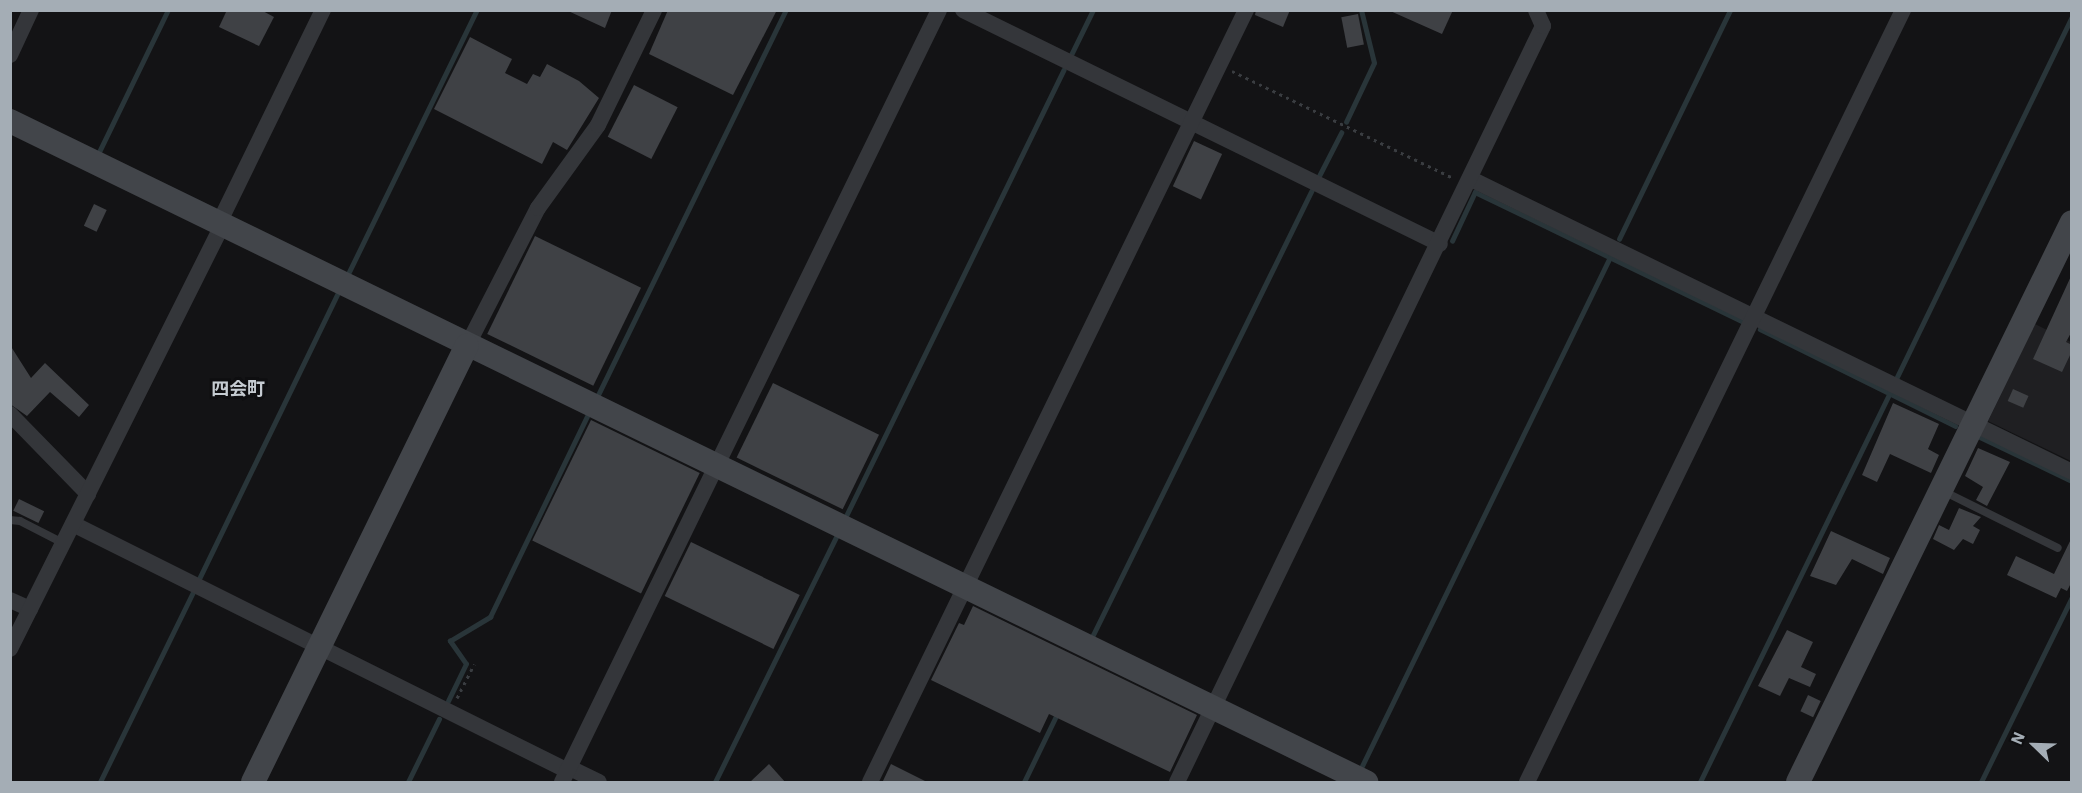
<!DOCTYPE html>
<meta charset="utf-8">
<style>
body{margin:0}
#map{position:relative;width:2082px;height:793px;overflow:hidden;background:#131315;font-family:"IBM Plex Sans","Noto Sans JP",sans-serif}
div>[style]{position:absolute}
.built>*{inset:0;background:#1f1f22}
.stream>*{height:4.5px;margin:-2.25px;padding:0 2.25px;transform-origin:2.25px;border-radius:2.25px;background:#293539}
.building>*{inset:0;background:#3f4145;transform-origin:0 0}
.path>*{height:3px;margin-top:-1.5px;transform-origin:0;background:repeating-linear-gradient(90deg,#3a3d41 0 3px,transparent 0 7.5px)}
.lane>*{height:8px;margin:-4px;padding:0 4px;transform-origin:4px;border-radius:4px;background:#34363a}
.street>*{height:16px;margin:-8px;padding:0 8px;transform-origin:8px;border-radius:8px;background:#34363a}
.secondary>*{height:24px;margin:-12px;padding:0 12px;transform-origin:12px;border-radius:12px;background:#42454a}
span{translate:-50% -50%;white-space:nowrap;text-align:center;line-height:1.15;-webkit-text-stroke:6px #0e0e10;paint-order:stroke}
.quarter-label{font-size:18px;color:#c5cbd1;font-weight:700}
.frame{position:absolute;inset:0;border:12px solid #a4adb5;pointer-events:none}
.north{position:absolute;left:2004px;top:715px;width:60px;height:60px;-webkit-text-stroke:4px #0e0e10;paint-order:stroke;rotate:293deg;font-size:16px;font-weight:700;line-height:24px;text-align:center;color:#a4adb5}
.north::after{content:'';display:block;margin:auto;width:21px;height:27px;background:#a4adb5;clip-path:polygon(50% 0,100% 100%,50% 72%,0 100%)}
</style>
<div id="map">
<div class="built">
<div style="clip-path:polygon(2035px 324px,2071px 342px,2071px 461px,1988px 421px)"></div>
</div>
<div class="stream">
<div style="left:1070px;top:57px;width:52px;rotate:-63.9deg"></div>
<div style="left:1346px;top:122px;width:65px;rotate:-64.6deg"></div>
<div style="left:1374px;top:63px;width:55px;rotate:-103.8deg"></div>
<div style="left:99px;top:152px;width:158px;rotate:-64.1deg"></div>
<div style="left:1318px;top:178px;width:51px;rotate:-62.9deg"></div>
<div style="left:1619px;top:239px;width:254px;rotate:-64.1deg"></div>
<div style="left:1452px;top:241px;width:54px;rotate:-64.9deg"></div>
<div style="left:1475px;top:192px;width:297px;rotate:25.8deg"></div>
<div style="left:348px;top:274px;width:294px;rotate:-64deg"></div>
<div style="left:1760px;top:329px;width:218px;rotate:26.4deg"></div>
<div style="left:1896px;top:379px;width:403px;rotate:-64.1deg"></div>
<div style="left:598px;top:395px;width:428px;rotate:-64deg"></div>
<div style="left:1980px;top:437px;width:102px;rotate:25.6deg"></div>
<div style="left:846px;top:516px;width:496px;rotate:-64deg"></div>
<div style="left:198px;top:581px;width:320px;rotate:-64.1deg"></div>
<div style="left:1092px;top:637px;width:497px;rotate:-63.8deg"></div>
<div style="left:448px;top:701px;width:41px;rotate:-64.1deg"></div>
<div style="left:466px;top:664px;width:28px;rotate:-125deg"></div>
<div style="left:450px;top:641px;width:47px;rotate:-31deg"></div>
<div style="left:490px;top:617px;width:223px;rotate:-64.2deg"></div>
<div style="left:1362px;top:766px;width:568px;rotate:-64.02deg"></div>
<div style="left:100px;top:782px;width:214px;rotate:-63.9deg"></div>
<div style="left:408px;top:782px;width:70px;rotate:-63.8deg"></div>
<div style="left:715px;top:782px;width:273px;rotate:-63.7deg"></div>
<div style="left:1024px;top:782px;width:78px;rotate:-64.1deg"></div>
<div style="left:1700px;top:782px;width:434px;rotate:-64deg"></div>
<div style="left:1981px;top:782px;width:206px;rotate:-63.8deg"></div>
</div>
<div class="building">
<div style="clip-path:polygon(227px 10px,261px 10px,274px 17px,259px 46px,219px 27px)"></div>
<div style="clip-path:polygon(566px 10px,612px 10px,605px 28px)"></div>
<div style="clip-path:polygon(668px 10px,777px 10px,733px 95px,649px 54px)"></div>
<div style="clip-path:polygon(1256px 10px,1290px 10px,1283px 27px,1255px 15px)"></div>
<div style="clip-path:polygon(1388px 10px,1453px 10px,1442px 34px)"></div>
<div style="left:1358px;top:14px;width:31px;height:17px;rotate:79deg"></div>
<div style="clip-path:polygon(470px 37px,512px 59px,505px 73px,527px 84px,533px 74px,540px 77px,547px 64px,579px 81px,599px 98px,567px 150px,553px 142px,542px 164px,434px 109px)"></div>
<div style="left:634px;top:85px;width:49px;height:58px;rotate:27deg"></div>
<div style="left:1194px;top:141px;width:31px;height:50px;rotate:25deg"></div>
<div style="left:94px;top:204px;width:14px;height:24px;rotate:25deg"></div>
<div style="left:535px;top:236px;width:118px;height:109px;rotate:26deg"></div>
<div style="clip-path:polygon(2072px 274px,2072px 331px,2066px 342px,2072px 345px,2072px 351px,2062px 372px,2033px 359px)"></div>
<div style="clip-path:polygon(10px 345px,31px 378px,45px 363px,89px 405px,79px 417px,50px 392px,27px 416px,10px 404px)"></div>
<div style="left:773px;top:383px;width:118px;height:83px;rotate:26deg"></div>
<div style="left:2013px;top:389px;width:17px;height:13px;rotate:24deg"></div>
<div style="clip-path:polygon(1893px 403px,1939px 424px,1928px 449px,1939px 455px,1931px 473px,1890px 454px,1877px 482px,1862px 475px)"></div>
<div style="left:591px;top:420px;width:121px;height:134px;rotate:26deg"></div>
<div style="clip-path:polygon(1978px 448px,2010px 462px,1987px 506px,1976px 500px,1983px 487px,1965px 476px)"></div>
<div style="left:19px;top:499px;width:28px;height:13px;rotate:26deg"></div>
<div style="clip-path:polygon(1959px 508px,1981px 517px,1973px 526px,1980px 530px,1973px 544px,1963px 539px,1954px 550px,1933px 539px,1939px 525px,1949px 530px)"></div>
<div style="clip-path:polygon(1831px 531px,1890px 558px,1883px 574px,1852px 559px,1836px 585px,1810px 576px)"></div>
<div style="clip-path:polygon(2072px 537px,2072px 581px,2067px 591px,2061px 588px,2056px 598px,2007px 575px,2016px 556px,2054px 574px)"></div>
<div style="left:691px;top:542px;width:121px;height:60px;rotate:26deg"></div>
<div style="clip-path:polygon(973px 606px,1197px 715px,1170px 772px,1049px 714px,1040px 733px,931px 680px,959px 623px,964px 625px)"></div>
<div style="clip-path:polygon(1787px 630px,1813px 642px,1801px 667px,1816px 674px,1810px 687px,1789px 678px,1780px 696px,1758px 686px)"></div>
<div style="left:1808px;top:695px;width:14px;height:18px;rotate:25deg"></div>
<div style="clip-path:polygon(769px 764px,786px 783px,749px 783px)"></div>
<div style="clip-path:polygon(891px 764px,929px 783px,882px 783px)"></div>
</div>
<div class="path">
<div style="left:1232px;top:71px;width:246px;rotate:25.8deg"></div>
<div style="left:457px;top:698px;width:38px;rotate:-63deg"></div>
</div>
<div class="lane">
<div style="left:1943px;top:491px;width:128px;rotate:26.4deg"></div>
<div style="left:10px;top:520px;width:10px;rotate:6deg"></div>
<div style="left:20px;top:521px;width:48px;rotate:27.1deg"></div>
</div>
<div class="street">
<div style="left:963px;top:10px;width:531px;rotate:26.13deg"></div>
<div style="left:10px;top:55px;width:50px;rotate:-65deg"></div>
<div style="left:1471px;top:179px;width:669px;rotate:25.99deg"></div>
<div style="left:220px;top:221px;width:235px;rotate:-64deg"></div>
<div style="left:467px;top:346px;width:155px;rotate:-62.8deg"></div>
<div style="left:538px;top:208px;width:102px;rotate:-54.1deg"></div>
<div style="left:598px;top:125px;width:128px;rotate:-64deg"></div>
<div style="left:10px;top:414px;width:112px;rotate:45.7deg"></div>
<div style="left:73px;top:524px;width:553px;rotate:26.52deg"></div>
<div style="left:10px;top:600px;width:22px;rotate:24deg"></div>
<div style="left:10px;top:649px;width:476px;rotate:-63.4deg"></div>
<div style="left:570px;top:768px;width:32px;rotate:26deg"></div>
<div style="left:562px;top:782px;width:859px;rotate:-63.97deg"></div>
<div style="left:870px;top:782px;width:859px;rotate:-64.03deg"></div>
<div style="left:1177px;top:782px;width:840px;rotate:-64.17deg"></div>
<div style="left:1543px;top:26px;width:17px;rotate:-114deg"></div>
<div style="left:1527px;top:782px;width:859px;rotate:-64.03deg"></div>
</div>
<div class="secondary">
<div style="left:10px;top:121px;width:1509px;rotate:25.99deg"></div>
<div style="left:253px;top:782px;width:486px;rotate:-63.9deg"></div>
<div style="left:1798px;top:782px;width:623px;rotate:-63.93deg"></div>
</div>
<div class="quarter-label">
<span style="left:238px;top:389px">四会町</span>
</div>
<div class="frame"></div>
<div class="north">N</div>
</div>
